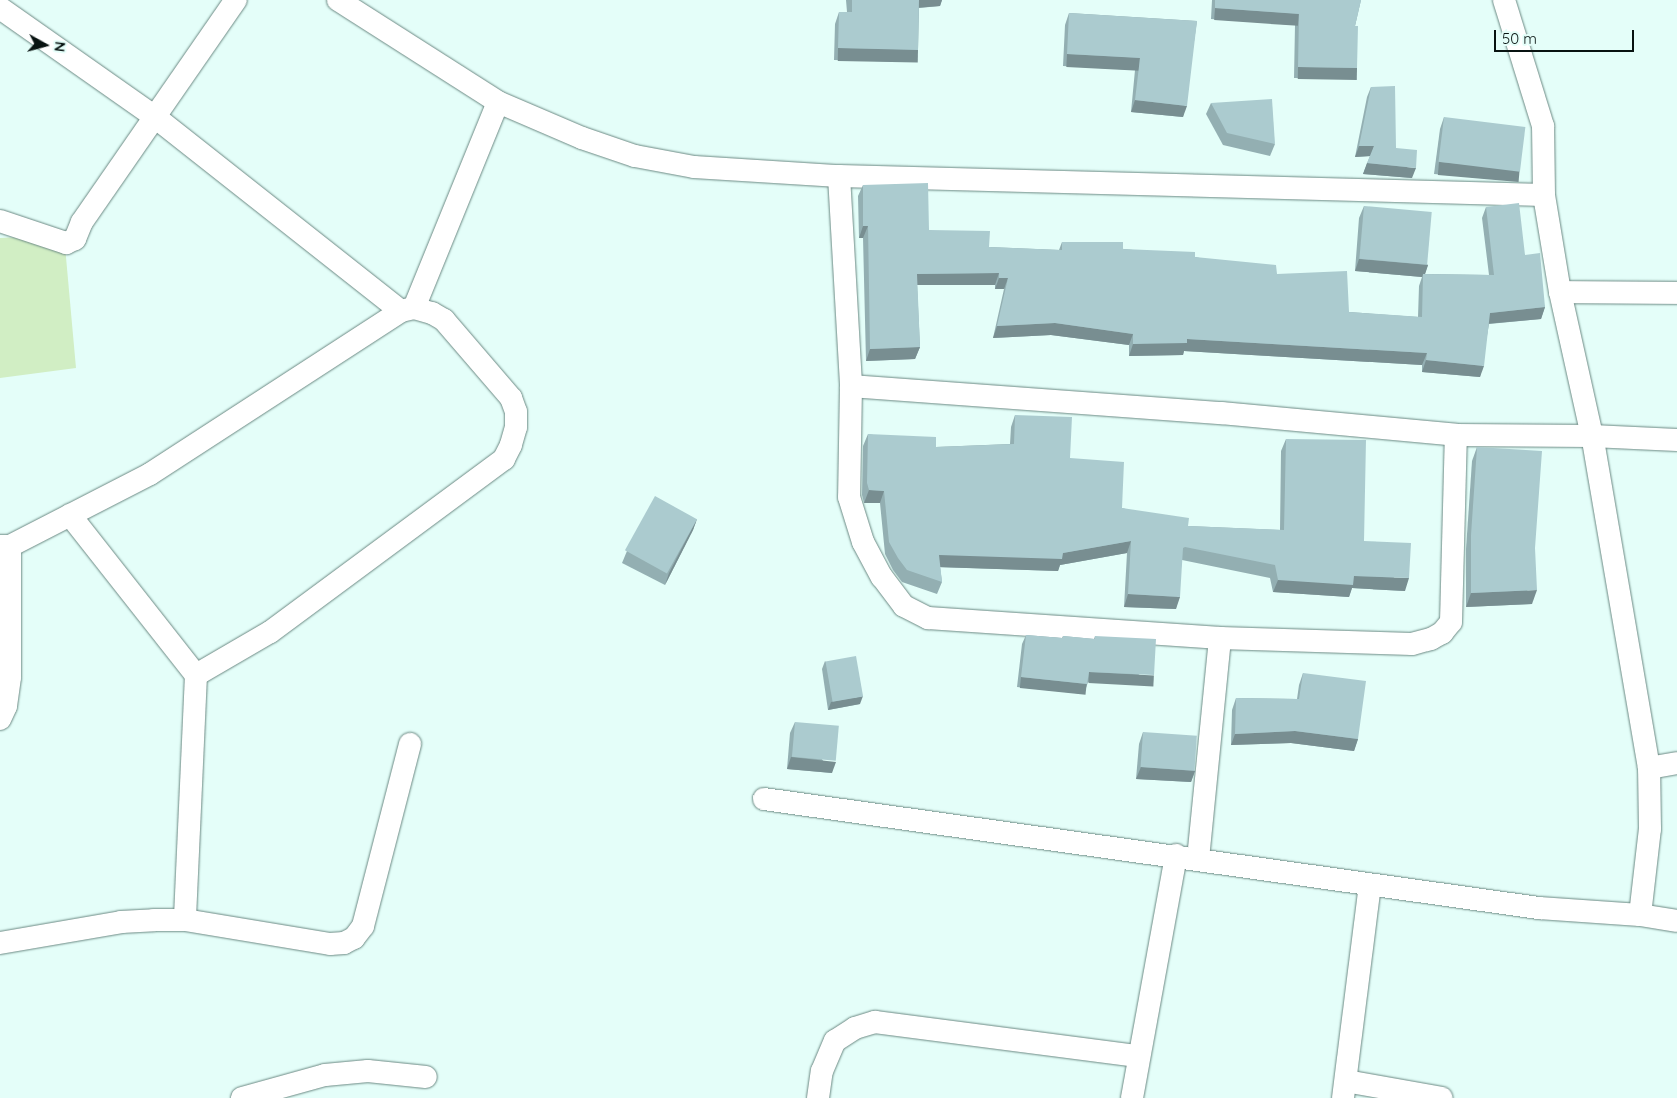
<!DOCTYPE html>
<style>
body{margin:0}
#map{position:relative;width:1677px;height:1098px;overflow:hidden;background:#e4fef9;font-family:Quicksand,sans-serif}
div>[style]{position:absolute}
.green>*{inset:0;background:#d1eec4}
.roads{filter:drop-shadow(0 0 1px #6b8983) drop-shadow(0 0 1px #6b8983)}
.minor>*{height:22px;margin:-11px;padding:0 11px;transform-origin:11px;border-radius:11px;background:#fff}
.wall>*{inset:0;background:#93afb2}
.shaded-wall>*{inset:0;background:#788e91;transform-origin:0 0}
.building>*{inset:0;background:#abcbcf;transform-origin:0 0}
span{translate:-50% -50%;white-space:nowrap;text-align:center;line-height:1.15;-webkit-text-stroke:4px #e4fef9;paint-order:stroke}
.north{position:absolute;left:20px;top:20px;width:50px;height:50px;-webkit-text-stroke:4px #e4fef9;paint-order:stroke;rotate:97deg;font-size:14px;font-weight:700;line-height:20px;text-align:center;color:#081311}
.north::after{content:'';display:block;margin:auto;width:18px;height:22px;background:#081311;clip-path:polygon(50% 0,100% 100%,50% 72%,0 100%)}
.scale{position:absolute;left:1494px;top:30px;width:140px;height:22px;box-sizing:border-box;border:2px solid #081311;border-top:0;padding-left:6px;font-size:15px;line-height:18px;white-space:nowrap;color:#081311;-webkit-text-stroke:4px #e4fef9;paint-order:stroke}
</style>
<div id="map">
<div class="green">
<div style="clip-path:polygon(64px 235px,76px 368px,0 378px,0 238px)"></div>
</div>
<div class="roads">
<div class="minor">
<div style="left:338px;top:0;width:190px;rotate:32.5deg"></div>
<div style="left:498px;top:102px;width:91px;rotate:23.2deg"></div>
<div style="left:582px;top:138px;width:56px;rotate:18.8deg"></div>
<div style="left:635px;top:156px;width:60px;rotate:10.6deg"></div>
<div style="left:694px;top:167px;width:145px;rotate:3.6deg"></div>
<div style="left:839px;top:176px;width:705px;rotate:1.54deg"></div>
<div style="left:0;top:8px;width:189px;rotate:35.1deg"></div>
<div style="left:155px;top:117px;width:313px;rotate:38.3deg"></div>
<div style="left:839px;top:176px;width:210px;rotate:86.7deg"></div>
<div style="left:851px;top:386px;width:111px;rotate:91deg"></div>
<div style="left:849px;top:497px;width:47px;rotate:72.7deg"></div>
<div style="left:863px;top:542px;width:40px;rotate:62deg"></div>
<div style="left:882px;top:577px;width:36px;rotate:53deg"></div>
<div style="left:904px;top:606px;width:27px;rotate:27deg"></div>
<div style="left:928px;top:618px;width:293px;rotate:3.9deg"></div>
<div style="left:1220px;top:638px;width:192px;rotate:1.8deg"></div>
<div style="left:1412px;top:644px;width:20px;rotate:-15deg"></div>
<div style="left:1431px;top:639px;width:13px;rotate:-29deg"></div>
<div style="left:1442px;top:633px;width:14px;rotate:-51deg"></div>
<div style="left:1451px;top:622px;width:187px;rotate:-88.5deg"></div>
<div style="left:0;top:221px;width:70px;rotate:18.4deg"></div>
<div style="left:66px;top:243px;width:10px;rotate:-24deg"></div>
<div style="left:75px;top:239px;width:18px;rotate:-68deg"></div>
<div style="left:82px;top:222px;width:270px;rotate:-55.3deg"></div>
<div style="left:1560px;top:292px;width:117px;rotate:0.5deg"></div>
<div style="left:414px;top:308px;width:222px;rotate:-67.8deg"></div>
<div style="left:851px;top:386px;width:371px;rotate:4.2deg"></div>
<div style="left:1221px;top:413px;width:236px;rotate:5.3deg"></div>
<div style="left:1456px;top:435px;width:136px;rotate:0.4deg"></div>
<div style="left:1592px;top:436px;width:85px;rotate:2.7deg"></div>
<div style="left:70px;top:515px;width:204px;rotate:51.8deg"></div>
<div style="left:196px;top:675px;width:245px;rotate:92.6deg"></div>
<div style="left:0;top:546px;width:10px"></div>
<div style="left:10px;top:546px;width:157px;rotate:-27.2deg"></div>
<div style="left:150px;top:474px;width:299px;rotate:-33deg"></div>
<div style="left:401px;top:311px;width:13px;rotate:-13deg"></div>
<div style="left:414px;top:308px;width:19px;rotate:16deg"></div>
<div style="left:432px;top:313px;width:14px;rotate:30deg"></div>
<div style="left:444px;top:320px;width:103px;rotate:49.3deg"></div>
<div style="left:511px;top:398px;width:15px;rotate:70deg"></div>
<div style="left:516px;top:412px;width:15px;rotate:90deg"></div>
<div style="left:516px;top:427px;width:19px;rotate:106deg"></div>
<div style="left:511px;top:445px;width:16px;rotate:117deg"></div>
<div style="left:504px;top:459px;width:291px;rotate:143.5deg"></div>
<div style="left:270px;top:632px;width:86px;rotate:149.8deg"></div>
<div style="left:0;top:719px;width:14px;rotate:-65deg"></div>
<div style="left:6px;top:706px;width:29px;rotate:-82deg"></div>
<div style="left:10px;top:677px;width:131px;rotate:-90deg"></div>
<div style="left:1649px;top:768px;width:28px;rotate:-10deg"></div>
<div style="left:764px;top:799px;width:783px;rotate:8.01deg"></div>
<div style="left:1539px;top:908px;width:101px;rotate:4deg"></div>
<div style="left:1640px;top:915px;width:87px;rotate:-83.4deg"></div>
<div style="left:1650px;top:829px;width:61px;rotate:-90.9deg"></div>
<div style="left:1649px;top:768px;width:337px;rotate:-99.7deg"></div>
<div style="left:1592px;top:436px;width:148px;rotate:-102.5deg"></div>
<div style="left:1560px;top:292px;width:98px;rotate:-99.4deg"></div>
<div style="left:1544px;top:195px;width:69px;rotate:-90.8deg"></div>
<div style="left:1543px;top:126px;width:132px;rotate:-107.2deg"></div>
<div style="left:1198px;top:859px;width:222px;rotate:-84.3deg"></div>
<div style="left:1640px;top:915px;width:37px;rotate:9deg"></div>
<div style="left:0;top:943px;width:123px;rotate:-9.8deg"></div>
<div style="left:121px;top:922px;width:33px;rotate:-3deg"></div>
<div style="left:154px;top:920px;width:31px"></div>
<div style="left:185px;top:920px;width:147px;rotate:9.4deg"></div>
<div style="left:330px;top:944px;width:14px;rotate:-4deg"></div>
<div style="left:344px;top:943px;width:11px;rotate:-27deg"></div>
<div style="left:354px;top:938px;width:15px;rotate:-53deg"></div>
<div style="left:363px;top:926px;width:188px;rotate:-75.5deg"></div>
<div style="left:1346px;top:1081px;width:97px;rotate:10.1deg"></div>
<div style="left:242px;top:1098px;width:86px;rotate:-15.5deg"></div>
<div style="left:325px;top:1075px;width:43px;rotate:-5.3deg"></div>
<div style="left:368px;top:1071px;width:58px;rotate:5.9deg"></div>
<div style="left:818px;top:1098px;width:27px;rotate:-82deg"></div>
<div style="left:822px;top:1071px;width:33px;rotate:-67deg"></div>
<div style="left:835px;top:1041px;width:24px;rotate:-33deg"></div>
<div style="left:855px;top:1028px;width:21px;rotate:-17deg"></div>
<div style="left:875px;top:1022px;width:265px;rotate:7.4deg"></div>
<div style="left:1132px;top:1098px;width:247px;rotate:-79.7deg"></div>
<div style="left:1343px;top:1098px;width:215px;rotate:-82.8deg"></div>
</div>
</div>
<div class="wall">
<div style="clip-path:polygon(846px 0,942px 0,940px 6px,919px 8px,918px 50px,914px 62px,834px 60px,835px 24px,839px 12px,847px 12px)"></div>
<div style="clip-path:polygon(1212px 0,1361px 0,1355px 26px,1357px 68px,1354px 79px,1294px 78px,1295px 25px,1211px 19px)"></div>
<div style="clip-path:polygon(1069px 13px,1197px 21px,1183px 117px,1131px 112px,1135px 70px,1063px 66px,1065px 25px)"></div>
<div style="clip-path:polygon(1371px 87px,1396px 148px,1412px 178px,1363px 174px,1370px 156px,1355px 157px,1367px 97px)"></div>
<div style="clip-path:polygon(1211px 103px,1275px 144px,1270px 156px,1223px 145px,1206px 114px)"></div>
<div style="clip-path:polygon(1444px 117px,1516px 181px,1434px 174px,1440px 129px)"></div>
<div style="clip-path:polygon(863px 185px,929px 230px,989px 247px,1059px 250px,1062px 242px,1195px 257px,1277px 274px,1349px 312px,1418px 317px,1419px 286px,1422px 277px,1355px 271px,1359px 218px,1364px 206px,1428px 265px,1425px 274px,1489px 275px,1482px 218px,1486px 207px,1525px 255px,1545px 307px,1541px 319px,1489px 324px,1480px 377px,1422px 372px,1422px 365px,1184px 351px,1183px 355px,1129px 356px,1129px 345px,1051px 335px,993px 338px,1004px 289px,995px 289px,995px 285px,917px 285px,920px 347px,915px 359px,866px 361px,863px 238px,859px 238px,858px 196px)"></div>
<div style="clip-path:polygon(1015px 415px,1070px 458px,1122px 508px,1188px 526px,1280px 530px,1281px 451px,1286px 439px,1364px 541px,1405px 591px,1352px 588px,1349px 597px,1273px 592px,1270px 578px,1182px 560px,1176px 609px,1124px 607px,1127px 553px,1060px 565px,1058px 571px,940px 567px,942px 582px,937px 594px,902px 582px,893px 570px,885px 554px,880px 503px,864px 503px,862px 495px,863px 446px,868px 434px,936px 447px,1010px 444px,1011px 427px)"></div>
<div style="clip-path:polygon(1477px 447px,1532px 604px,1466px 607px,1466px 549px,1472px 461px)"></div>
<div style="clip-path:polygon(697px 519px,693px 530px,665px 585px,622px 563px,627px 551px)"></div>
<div style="clip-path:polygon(1026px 635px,1062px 638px,1063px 636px,1094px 639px,1095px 636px,1151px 685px,1088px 682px,1084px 694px,1017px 687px,1022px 644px)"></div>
<div style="clip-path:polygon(825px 661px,860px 704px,828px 710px,822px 669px)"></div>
<div style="clip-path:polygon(1303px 673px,1358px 739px,1354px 751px,1291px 743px,1231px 745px,1232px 710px,1236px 698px,1297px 699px,1299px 685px)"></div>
<div style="clip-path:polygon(795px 722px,832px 773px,787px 769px,790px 733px)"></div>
<div style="clip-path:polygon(1143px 732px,1195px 771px,1191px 782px,1136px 779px,1139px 744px)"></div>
</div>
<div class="shaded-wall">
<div style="clip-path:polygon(918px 0,942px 0,940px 6px,915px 8px)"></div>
<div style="left:1215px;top:8px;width:84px;height:12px;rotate:4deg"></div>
<div style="left:838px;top:48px;width:80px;height:13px;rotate:1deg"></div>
<div style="left:1067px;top:54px;width:73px;height:13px;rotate:3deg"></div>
<div style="left:1298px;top:67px;width:59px;height:12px;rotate:1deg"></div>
<div style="clip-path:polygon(1135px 100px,1187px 106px,1183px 117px,1131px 112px)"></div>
<div style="clip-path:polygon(1359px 146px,1374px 146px,1371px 156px,1355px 157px)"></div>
<div style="left:1439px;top:162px;width:81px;height:13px;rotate:5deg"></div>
<div style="clip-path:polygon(1367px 163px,1416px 168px,1412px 178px,1363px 174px)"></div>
<div style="clip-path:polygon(863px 226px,868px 226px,863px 238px,859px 238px)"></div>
<div style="clip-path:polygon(1359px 259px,1428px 265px,1424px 277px,1423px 274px,1422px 277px,1355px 271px)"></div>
<div style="clip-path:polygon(999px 273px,995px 285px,913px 285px,917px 274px)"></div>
<div style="clip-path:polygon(999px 278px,1008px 278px,1004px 289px,995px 289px)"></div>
<div style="clip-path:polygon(1545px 307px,1541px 319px,1485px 324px,1490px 313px)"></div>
<div style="clip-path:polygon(1055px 323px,1133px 334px,1129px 345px,1051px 335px,993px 338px,997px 326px)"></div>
<div style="clip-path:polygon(1187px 339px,1427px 353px,1422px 365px,1184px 351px,1183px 355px,1129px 356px,1133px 344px)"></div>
<div style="clip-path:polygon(920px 347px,915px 359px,866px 361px,870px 349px)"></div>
<div style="clip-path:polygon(1426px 360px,1484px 366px,1480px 377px,1422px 372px)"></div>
<div style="clip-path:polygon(869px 490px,884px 491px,880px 503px,864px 503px)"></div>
<div style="clip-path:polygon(697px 519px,693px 530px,665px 585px,669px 573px)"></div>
<div style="clip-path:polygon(1131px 541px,1127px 553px,1060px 565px,1058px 571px,935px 567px,939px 555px,1063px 553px)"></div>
<div style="clip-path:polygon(1354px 576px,1409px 578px,1405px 591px,1352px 588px,1349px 597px,1273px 592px,1278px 580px)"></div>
<div style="clip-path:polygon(1537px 590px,1532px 604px,1466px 607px,1471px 593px)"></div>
<div style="clip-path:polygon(1128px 594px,1180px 597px,1176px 609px,1124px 607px)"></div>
<div style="left:1089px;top:672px;width:65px;height:11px;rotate:3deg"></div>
<div style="left:1021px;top:677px;width:66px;height:11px;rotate:6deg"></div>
<div style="clip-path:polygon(863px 696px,860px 704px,828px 710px,831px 702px)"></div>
<div style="clip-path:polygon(1295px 731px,1358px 739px,1354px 751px,1291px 743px,1231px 745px,1235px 734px)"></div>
<div style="clip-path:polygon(791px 757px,836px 762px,832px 773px,787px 769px)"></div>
<div style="clip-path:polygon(1141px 767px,1195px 771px,1191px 782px,1136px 779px)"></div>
</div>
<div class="building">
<div style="clip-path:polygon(852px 0,919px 0,918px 50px,838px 48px,839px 12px,852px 12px)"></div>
<div style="clip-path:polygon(1215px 0,1361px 0,1355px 26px,1358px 26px,1357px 68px,1298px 67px,1299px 14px,1215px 8px)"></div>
<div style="clip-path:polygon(1069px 13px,1197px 21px,1187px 106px,1135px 100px,1140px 58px,1067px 54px)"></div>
<div style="clip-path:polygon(1395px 86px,1396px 148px,1417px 150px,1416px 168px,1367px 163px,1374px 146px,1359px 146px,1371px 87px)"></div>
<div style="clip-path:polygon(1272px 99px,1275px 144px,1227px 133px,1211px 103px)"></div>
<div style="left:1444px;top:117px;width:82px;height:45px;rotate:7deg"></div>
<div style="clip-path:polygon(928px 183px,929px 230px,990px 231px,989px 247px,1062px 250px,1062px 242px,1123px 242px,1123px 249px,1195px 252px,1195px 257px,1276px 265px,1277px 274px,1347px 271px,1349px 312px,1422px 317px,1423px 274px,1494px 275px,1486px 207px,1519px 203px,1525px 255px,1540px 253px,1545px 307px,1490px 313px,1484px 366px,1426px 360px,1427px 353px,1187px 339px,1187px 343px,1133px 344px,1133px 334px,1055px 323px,997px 326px,1008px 278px,999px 278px,999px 273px,917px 274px,920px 347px,870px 349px,868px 226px,863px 226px,863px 185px)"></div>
<div style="left:1364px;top:206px;width:68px;height:53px;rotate:5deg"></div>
<div style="clip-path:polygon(1015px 415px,1072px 417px,1070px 458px,1124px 462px,1122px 508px,1189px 518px,1188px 526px,1284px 530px,1286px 439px,1366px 440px,1364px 541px,1411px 543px,1409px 578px,1354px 576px,1353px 585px,1278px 580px,1275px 565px,1185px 547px,1183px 548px,1180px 597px,1128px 594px,1131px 541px,1063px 553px,1062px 559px,939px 555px,942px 582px,907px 570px,898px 558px,889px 542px,884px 491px,869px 490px,867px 483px,868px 434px,936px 437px,936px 447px,1014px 444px)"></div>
<div style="clip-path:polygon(1477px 447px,1542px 451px,1535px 548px,1537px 590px,1471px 593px,1471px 535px)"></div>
<div style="left:655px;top:496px;width:48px;height:62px;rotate:29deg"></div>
<div style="clip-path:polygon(1026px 635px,1063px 638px,1063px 636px,1095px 639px,1095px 636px,1156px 639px,1154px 675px,1089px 672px,1087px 684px,1021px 677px)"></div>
<div style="left:856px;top:656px;width:41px;height:31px;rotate:80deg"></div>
<div style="clip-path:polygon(1303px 673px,1366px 681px,1358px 739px,1295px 731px,1235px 734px,1236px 698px,1299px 699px)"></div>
<div style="left:795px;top:722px;width:44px;height:35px;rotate:5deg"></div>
<div style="left:1143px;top:732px;width:54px;height:35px;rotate:4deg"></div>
</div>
<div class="north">N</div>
<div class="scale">50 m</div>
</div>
